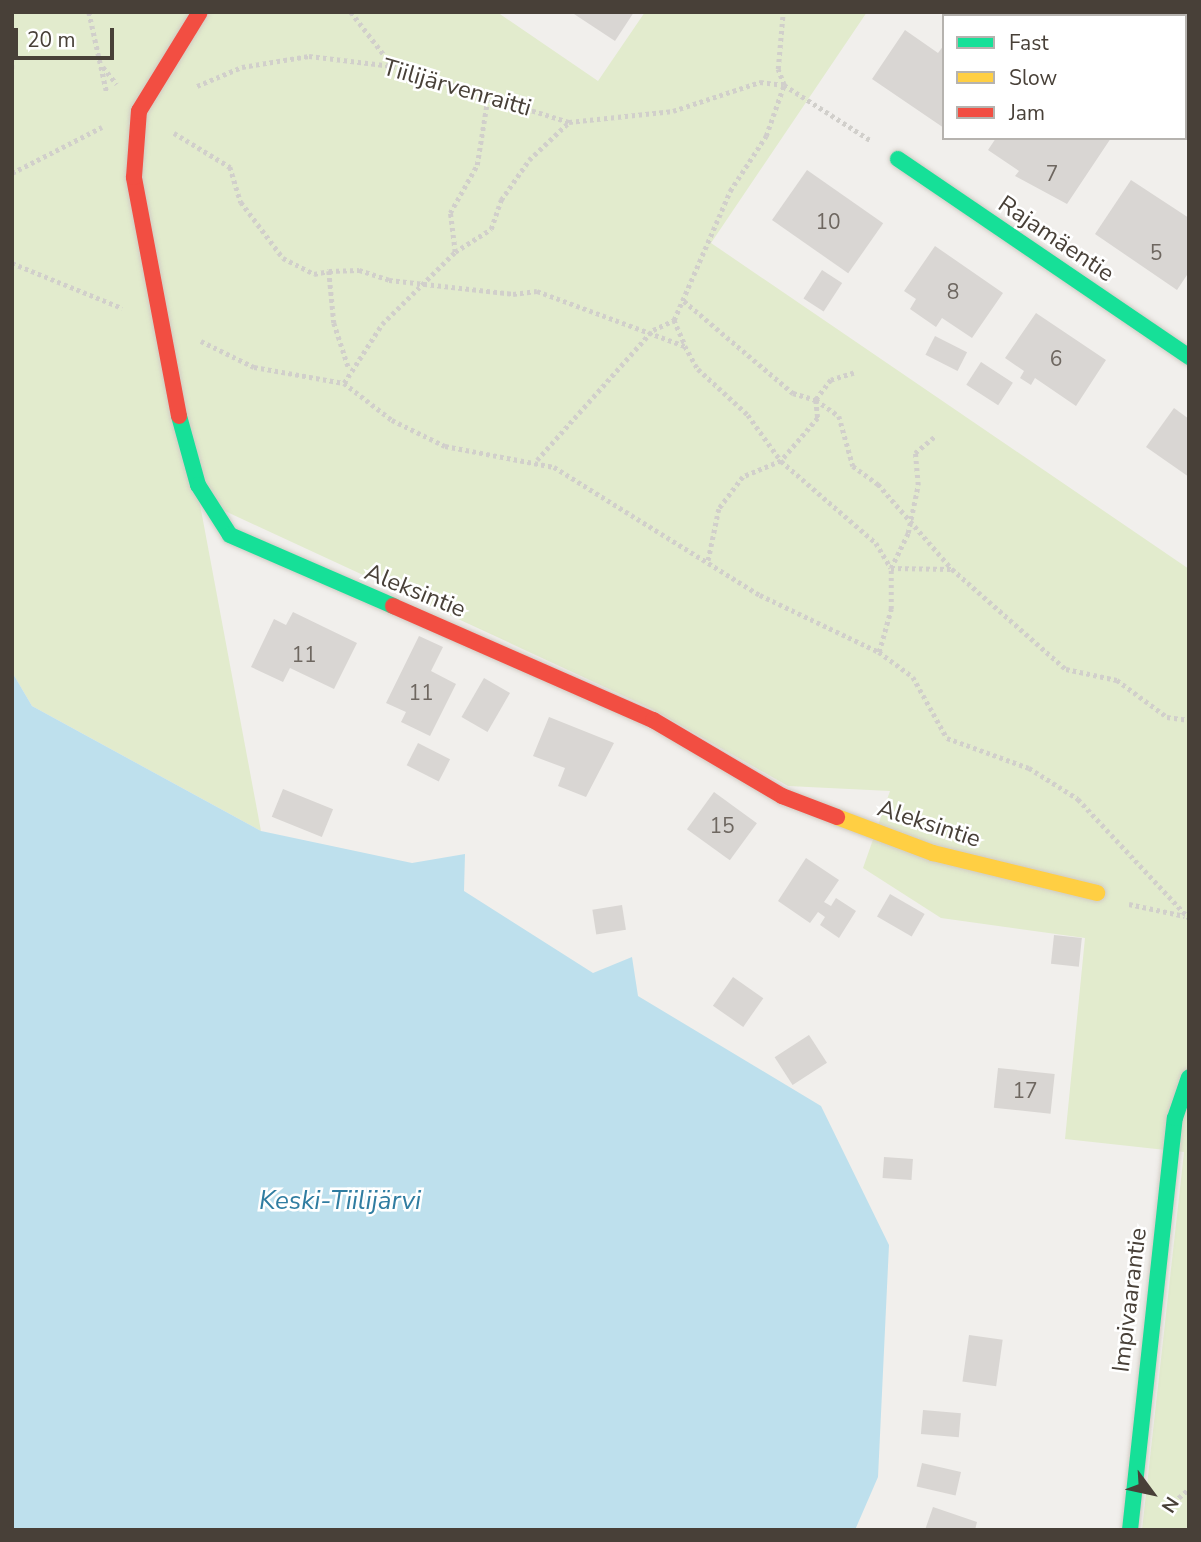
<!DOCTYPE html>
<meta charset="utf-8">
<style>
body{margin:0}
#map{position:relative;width:1201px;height:1542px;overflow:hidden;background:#f1efec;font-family:"Nunito Sans",sans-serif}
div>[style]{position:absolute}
.green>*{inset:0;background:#e2ebcd;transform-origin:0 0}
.water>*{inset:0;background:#bee0ed}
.building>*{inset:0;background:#d9d6d3;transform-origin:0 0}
.path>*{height:4.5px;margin-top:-2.25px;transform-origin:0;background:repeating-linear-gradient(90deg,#d1cfcb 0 3.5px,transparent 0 7px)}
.roads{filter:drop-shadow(0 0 2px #d0cbc3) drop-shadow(0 0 2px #d0cbc3)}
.fast>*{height:16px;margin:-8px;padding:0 8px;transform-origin:8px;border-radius:8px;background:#16e098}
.slow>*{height:16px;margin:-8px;padding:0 8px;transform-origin:8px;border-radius:8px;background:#ffcf43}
.jam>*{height:16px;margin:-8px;padding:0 8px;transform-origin:8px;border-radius:8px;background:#f24e42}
span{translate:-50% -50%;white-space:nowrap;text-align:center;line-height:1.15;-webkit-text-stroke:5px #fff;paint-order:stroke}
.number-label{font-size:21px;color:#6e6760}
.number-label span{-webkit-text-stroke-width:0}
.street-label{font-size:24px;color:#484038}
.water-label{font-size:26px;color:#307da1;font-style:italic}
.frame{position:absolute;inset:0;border:14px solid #484038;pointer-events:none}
.legend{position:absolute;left:942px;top:14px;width:245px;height:126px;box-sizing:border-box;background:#fff;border:2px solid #b6b3af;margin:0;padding:9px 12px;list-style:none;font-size:21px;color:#484038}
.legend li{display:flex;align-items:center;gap:14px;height:35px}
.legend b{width:35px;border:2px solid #b6b3af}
.north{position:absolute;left:1117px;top:1458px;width:70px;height:70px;-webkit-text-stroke:5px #fff;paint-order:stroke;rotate:123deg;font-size:19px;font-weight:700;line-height:28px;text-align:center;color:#484038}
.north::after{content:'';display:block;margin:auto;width:24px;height:32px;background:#484038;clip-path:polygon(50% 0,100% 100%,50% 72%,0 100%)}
.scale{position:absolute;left:14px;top:28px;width:100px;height:32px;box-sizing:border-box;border:4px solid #484038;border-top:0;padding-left:9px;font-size:21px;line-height:24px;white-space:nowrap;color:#484038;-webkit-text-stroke:5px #fff;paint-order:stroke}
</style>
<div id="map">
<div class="green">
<div style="clip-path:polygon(12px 12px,497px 12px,598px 81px,645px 12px,867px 12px,711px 243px,1189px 569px,1189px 1530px,1142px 1530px,1184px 1152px,1065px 1139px,1085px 938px,941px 918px,863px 868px,890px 791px,788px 786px,650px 708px,199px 499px,261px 831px,32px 706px,12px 672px)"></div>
<div style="left:990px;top:12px;width:176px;height:7px"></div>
</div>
<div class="water">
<div style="clip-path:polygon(12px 672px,32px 706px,261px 831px,412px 863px,465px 854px,464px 891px,593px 973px,632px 957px,638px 996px,821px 1106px,889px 1245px,878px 1477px,855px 1530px,12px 1530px)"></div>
</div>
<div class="building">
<div style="clip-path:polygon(571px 12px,634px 12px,615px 41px)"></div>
<div style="clip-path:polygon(905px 30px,938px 53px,944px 45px,944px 128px,872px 79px)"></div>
<div style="clip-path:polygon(996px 138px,1111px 138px,1067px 204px,1015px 176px,1019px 171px,988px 150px)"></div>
<div style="left:807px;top:170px;width:93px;height:61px;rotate:35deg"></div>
<div style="clip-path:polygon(1131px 180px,1189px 218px,1189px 272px,1177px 290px,1095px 234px)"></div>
<div style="clip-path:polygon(935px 246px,1003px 293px,972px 338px,942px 318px,936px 327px,910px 309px,916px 299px,904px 291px)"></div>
<div style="left:822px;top:270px;width:24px;height:34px;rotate:33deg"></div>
<div style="clip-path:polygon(1036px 313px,1106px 360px,1076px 406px,1035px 378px,1031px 385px,1020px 378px,1024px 371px,1005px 358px)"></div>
<div style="left:935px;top:336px;width:36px;height:21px;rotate:27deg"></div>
<div style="left:981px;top:362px;width:38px;height:27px;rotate:33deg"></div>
<div style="clip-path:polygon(1174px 408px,1189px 419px,1189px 477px,1146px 447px)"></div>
<div style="clip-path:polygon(293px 612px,357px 643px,334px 689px,290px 668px,283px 682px,251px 667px,274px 619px,286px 625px)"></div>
<div style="clip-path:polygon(419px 636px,443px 647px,431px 671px,456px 684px,430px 736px,401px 722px,406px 712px,386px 703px)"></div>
<div style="left:484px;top:678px;width:30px;height:45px;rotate:30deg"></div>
<div style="clip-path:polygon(549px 717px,614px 743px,586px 797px,558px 786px,565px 768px,533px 756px)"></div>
<div style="left:418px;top:743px;width:36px;height:25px;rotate:27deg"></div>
<div style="left:283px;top:789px;width:54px;height:30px;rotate:22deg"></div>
<div style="left:714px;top:792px;width:53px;height:46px;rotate:36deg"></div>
<div style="clip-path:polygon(806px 858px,839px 880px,824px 902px,831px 906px,836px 898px,856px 911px,839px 938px,820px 925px,825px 917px,818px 912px,810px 923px,778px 901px)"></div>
<div style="left:890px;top:894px;width:40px;height:26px;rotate:30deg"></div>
<div style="left:622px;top:905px;width:25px;height:30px;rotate:81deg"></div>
<div style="left:1054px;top:935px;width:28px;height:29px;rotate:6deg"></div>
<div style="left:733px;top:977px;width:37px;height:35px;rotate:35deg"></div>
<div style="left:809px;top:1035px;width:33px;height:41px;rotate:57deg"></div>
<div style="left:998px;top:1068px;width:57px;height:40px;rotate:6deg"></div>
<div style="left:884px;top:1157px;width:29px;height:21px;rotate:4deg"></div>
<div style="left:969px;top:1335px;width:34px;height:47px;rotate:8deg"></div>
<div style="left:923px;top:1410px;width:38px;height:24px;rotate:5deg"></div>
<div style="left:922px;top:1463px;width:40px;height:24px;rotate:13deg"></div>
<div style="clip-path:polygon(933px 1507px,977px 1522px,975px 1530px,925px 1530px)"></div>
</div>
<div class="path">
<div style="left:89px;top:12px;width:83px;rotate:77.5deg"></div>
<div style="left:351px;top:12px;width:67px;rotate:52.3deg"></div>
<div style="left:12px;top:30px;width:42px;rotate:90deg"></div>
<div style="left:103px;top:67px;width:22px;rotate:51deg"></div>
<div style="left:197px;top:86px;width:49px;rotate:-22.9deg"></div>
<div style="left:242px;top:67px;width:68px;rotate:-9.3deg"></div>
<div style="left:309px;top:56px;width:84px;rotate:6.9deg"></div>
<div style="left:392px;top:66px;width:186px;rotate:17.6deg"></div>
<div style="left:569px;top:122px;width:105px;rotate:-6deg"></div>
<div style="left:673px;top:111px;width:92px;rotate:-18.4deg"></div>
<div style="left:760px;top:82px;width:24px;rotate:7deg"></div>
<div style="left:784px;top:85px;width:102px;rotate:32.6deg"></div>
<div style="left:174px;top:133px;width:66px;rotate:31.3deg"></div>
<div style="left:230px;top:167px;width:37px;rotate:73deg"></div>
<div style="left:241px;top:202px;width:70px;rotate:53.1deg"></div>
<div style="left:283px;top:258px;width:35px;rotate:27deg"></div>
<div style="left:314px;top:274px;width:15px;rotate:-11deg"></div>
<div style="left:329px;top:271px;width:52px;rotate:84.5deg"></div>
<div style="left:334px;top:323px;width:48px;rotate:71.9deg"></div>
<div style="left:12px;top:173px;width:101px;rotate:-27.1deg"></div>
<div style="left:455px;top:252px;width:39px;rotate:-97deg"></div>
<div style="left:450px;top:213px;width:55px;rotate:-60.6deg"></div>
<div style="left:477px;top:165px;width:70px;rotate:-80.9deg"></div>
<div style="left:12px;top:263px;width:119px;rotate:22.2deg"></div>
<div style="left:329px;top:271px;width:30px;rotate:-2deg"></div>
<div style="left:359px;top:270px;width:32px;rotate:18deg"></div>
<div style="left:389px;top:280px;width:125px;rotate:6.4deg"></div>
<div style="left:513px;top:294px;width:24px;rotate:-7deg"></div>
<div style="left:537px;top:291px;width:158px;rotate:20.4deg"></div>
<div style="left:685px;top:346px;width:26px;rotate:61deg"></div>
<div style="left:698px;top:369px;width:68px;rotate:42.6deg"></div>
<div style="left:748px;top:415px;width:57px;rotate:54.3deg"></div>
<div style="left:781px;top:461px;width:125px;rotate:40.8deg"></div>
<div style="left:876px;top:543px;width:29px;rotate:59deg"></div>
<div style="left:891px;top:568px;width:61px;rotate:0.9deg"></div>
<div style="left:952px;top:569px;width:152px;rotate:41.3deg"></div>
<div style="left:1066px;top:669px;width:52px;rotate:12.2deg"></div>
<div style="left:1117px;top:680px;width:62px;rotate:36.5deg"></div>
<div style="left:1167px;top:717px;width:22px;rotate:8deg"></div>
<div style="left:684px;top:301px;width:143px;rotate:40.2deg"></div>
<div style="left:793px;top:393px;width:24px;rotate:17deg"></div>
<div style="left:816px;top:400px;width:18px;rotate:84deg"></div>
<div style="left:818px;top:418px;width:57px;rotate:130.7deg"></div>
<div style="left:781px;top:461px;width:41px;rotate:157.2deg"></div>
<div style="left:743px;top:477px;width:40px;rotate:127deg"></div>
<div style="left:719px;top:509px;width:54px;rotate:101.7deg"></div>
<div style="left:674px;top:320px;width:27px;rotate:66deg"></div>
<div style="left:201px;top:341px;width:59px;rotate:26.1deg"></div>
<div style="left:254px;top:367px;width:91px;rotate:10.1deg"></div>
<div style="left:344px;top:383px;width:61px;rotate:37.6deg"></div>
<div style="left:392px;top:420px;width:59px;rotate:26.1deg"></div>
<div style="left:445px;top:446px;width:111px;rotate:10.9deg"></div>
<div style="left:554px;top:467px;width:243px;rotate:31.9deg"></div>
<div style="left:760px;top:595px;width:132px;rotate:25.6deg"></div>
<div style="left:879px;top:652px;width:42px;rotate:36.3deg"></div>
<div style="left:913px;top:677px;width:70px;rotate:60.9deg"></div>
<div style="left:947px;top:738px;width:87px;rotate:20.1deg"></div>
<div style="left:1029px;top:768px;width:58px;rotate:32.3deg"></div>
<div style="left:1078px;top:799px;width:163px;rotate:47deg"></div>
<div style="left:854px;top:373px;width:24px;rotate:163deg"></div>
<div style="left:831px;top:380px;width:25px;rotate:127deg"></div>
<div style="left:816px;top:400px;width:28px;rotate:35deg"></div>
<div style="left:839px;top:416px;width:52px;rotate:74.4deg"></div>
<div style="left:853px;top:466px;width:31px;rotate:36deg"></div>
<div style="left:878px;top:484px;width:113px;rotate:49deg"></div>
<div style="left:344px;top:383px;width:70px;rotate:-57.2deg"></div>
<div style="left:382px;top:324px;width:103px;rotate:-44.6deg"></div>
<div style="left:455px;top:252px;width:43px;rotate:-32.6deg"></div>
<div style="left:491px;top:229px;width:31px;rotate:-71deg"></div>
<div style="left:501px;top:200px;width:49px;rotate:-55deg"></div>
<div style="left:529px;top:160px;width:55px;rotate:-43.5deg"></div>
<div style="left:537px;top:460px;width:174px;rotate:-48.3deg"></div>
<div style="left:653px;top:330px;width:23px;rotate:-25deg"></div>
<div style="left:674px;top:320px;width:141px;rotate:-66.5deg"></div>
<div style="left:730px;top:191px;width:66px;rotate:-56.8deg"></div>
<div style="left:766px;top:136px;width:54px;rotate:-70.6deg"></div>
<div style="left:784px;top:85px;width:17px;rotate:-111deg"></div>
<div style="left:778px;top:69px;width:57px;rotate:-85deg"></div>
<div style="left:879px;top:652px;width:45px;rotate:-74.4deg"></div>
<div style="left:891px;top:609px;width:41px;rotate:-90deg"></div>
<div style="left:891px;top:568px;width:39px;rotate:-64deg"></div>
<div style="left:908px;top:533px;width:49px;rotate:-78.2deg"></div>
<div style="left:918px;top:485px;width:32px;rotate:-95deg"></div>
<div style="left:915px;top:453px;width:25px;rotate:-40deg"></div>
<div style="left:1129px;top:904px;width:57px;rotate:12.1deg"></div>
<div style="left:1168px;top:1507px;width:28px;rotate:-41deg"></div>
</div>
<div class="roads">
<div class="fast">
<div style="left:898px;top:159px;width:352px;rotate:34.2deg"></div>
<div style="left:179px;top:416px;width:72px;rotate:74.6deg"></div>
<div style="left:198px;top:485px;width:59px;rotate:57.4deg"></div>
<div style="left:230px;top:535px;width:178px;rotate:23.5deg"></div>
<div style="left:1130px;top:1530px;width:414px;rotate:-83.8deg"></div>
<div style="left:1175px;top:1118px;width:43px;rotate:-71.1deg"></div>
</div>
<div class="slow">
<div style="left:837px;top:817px;width:103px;rotate:20.6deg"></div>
<div style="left:933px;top:853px;width:169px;rotate:13.7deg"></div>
</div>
<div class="jam">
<div style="left:179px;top:416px;width:243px;rotate:-100.7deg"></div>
<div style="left:134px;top:177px;width:66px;rotate:-85.7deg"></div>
<div style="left:139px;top:111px;width:116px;rotate:-58.4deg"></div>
<div style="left:393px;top:606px;width:284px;rotate:23.7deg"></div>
<div style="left:653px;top:720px;width:150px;rotate:30.5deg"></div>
<div style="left:782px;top:796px;width:59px;rotate:20.9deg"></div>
</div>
</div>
<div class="number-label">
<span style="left:1052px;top:174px">7</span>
<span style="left:828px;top:222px">10</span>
<span style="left:1156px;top:253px">5</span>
<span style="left:953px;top:292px">8</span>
<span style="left:1056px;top:359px">6</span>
<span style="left:304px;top:655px">11</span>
<span style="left:421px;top:693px">11</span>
<span style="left:722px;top:826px">15</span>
<span style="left:1025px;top:1091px">17</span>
</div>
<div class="street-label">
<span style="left:457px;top:88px;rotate:16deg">Tiilijärvenraitti</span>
<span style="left:1056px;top:239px;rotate:34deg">Rajamäentie</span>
<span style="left:415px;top:591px;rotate:22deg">Aleksintie</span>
<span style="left:929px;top:824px;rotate:18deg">Aleksintie</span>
<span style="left:1130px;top:1300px;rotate:-83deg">Impivaarantie</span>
</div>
<div class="water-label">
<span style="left:340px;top:1201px">Keski-Tiilijärvi</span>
</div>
<div class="frame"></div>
<ul class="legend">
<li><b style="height:9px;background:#16e098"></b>Fast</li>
<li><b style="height:9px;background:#ffcf43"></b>Slow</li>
<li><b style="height:9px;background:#f24e42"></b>Jam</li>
</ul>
<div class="north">N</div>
<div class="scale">20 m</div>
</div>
